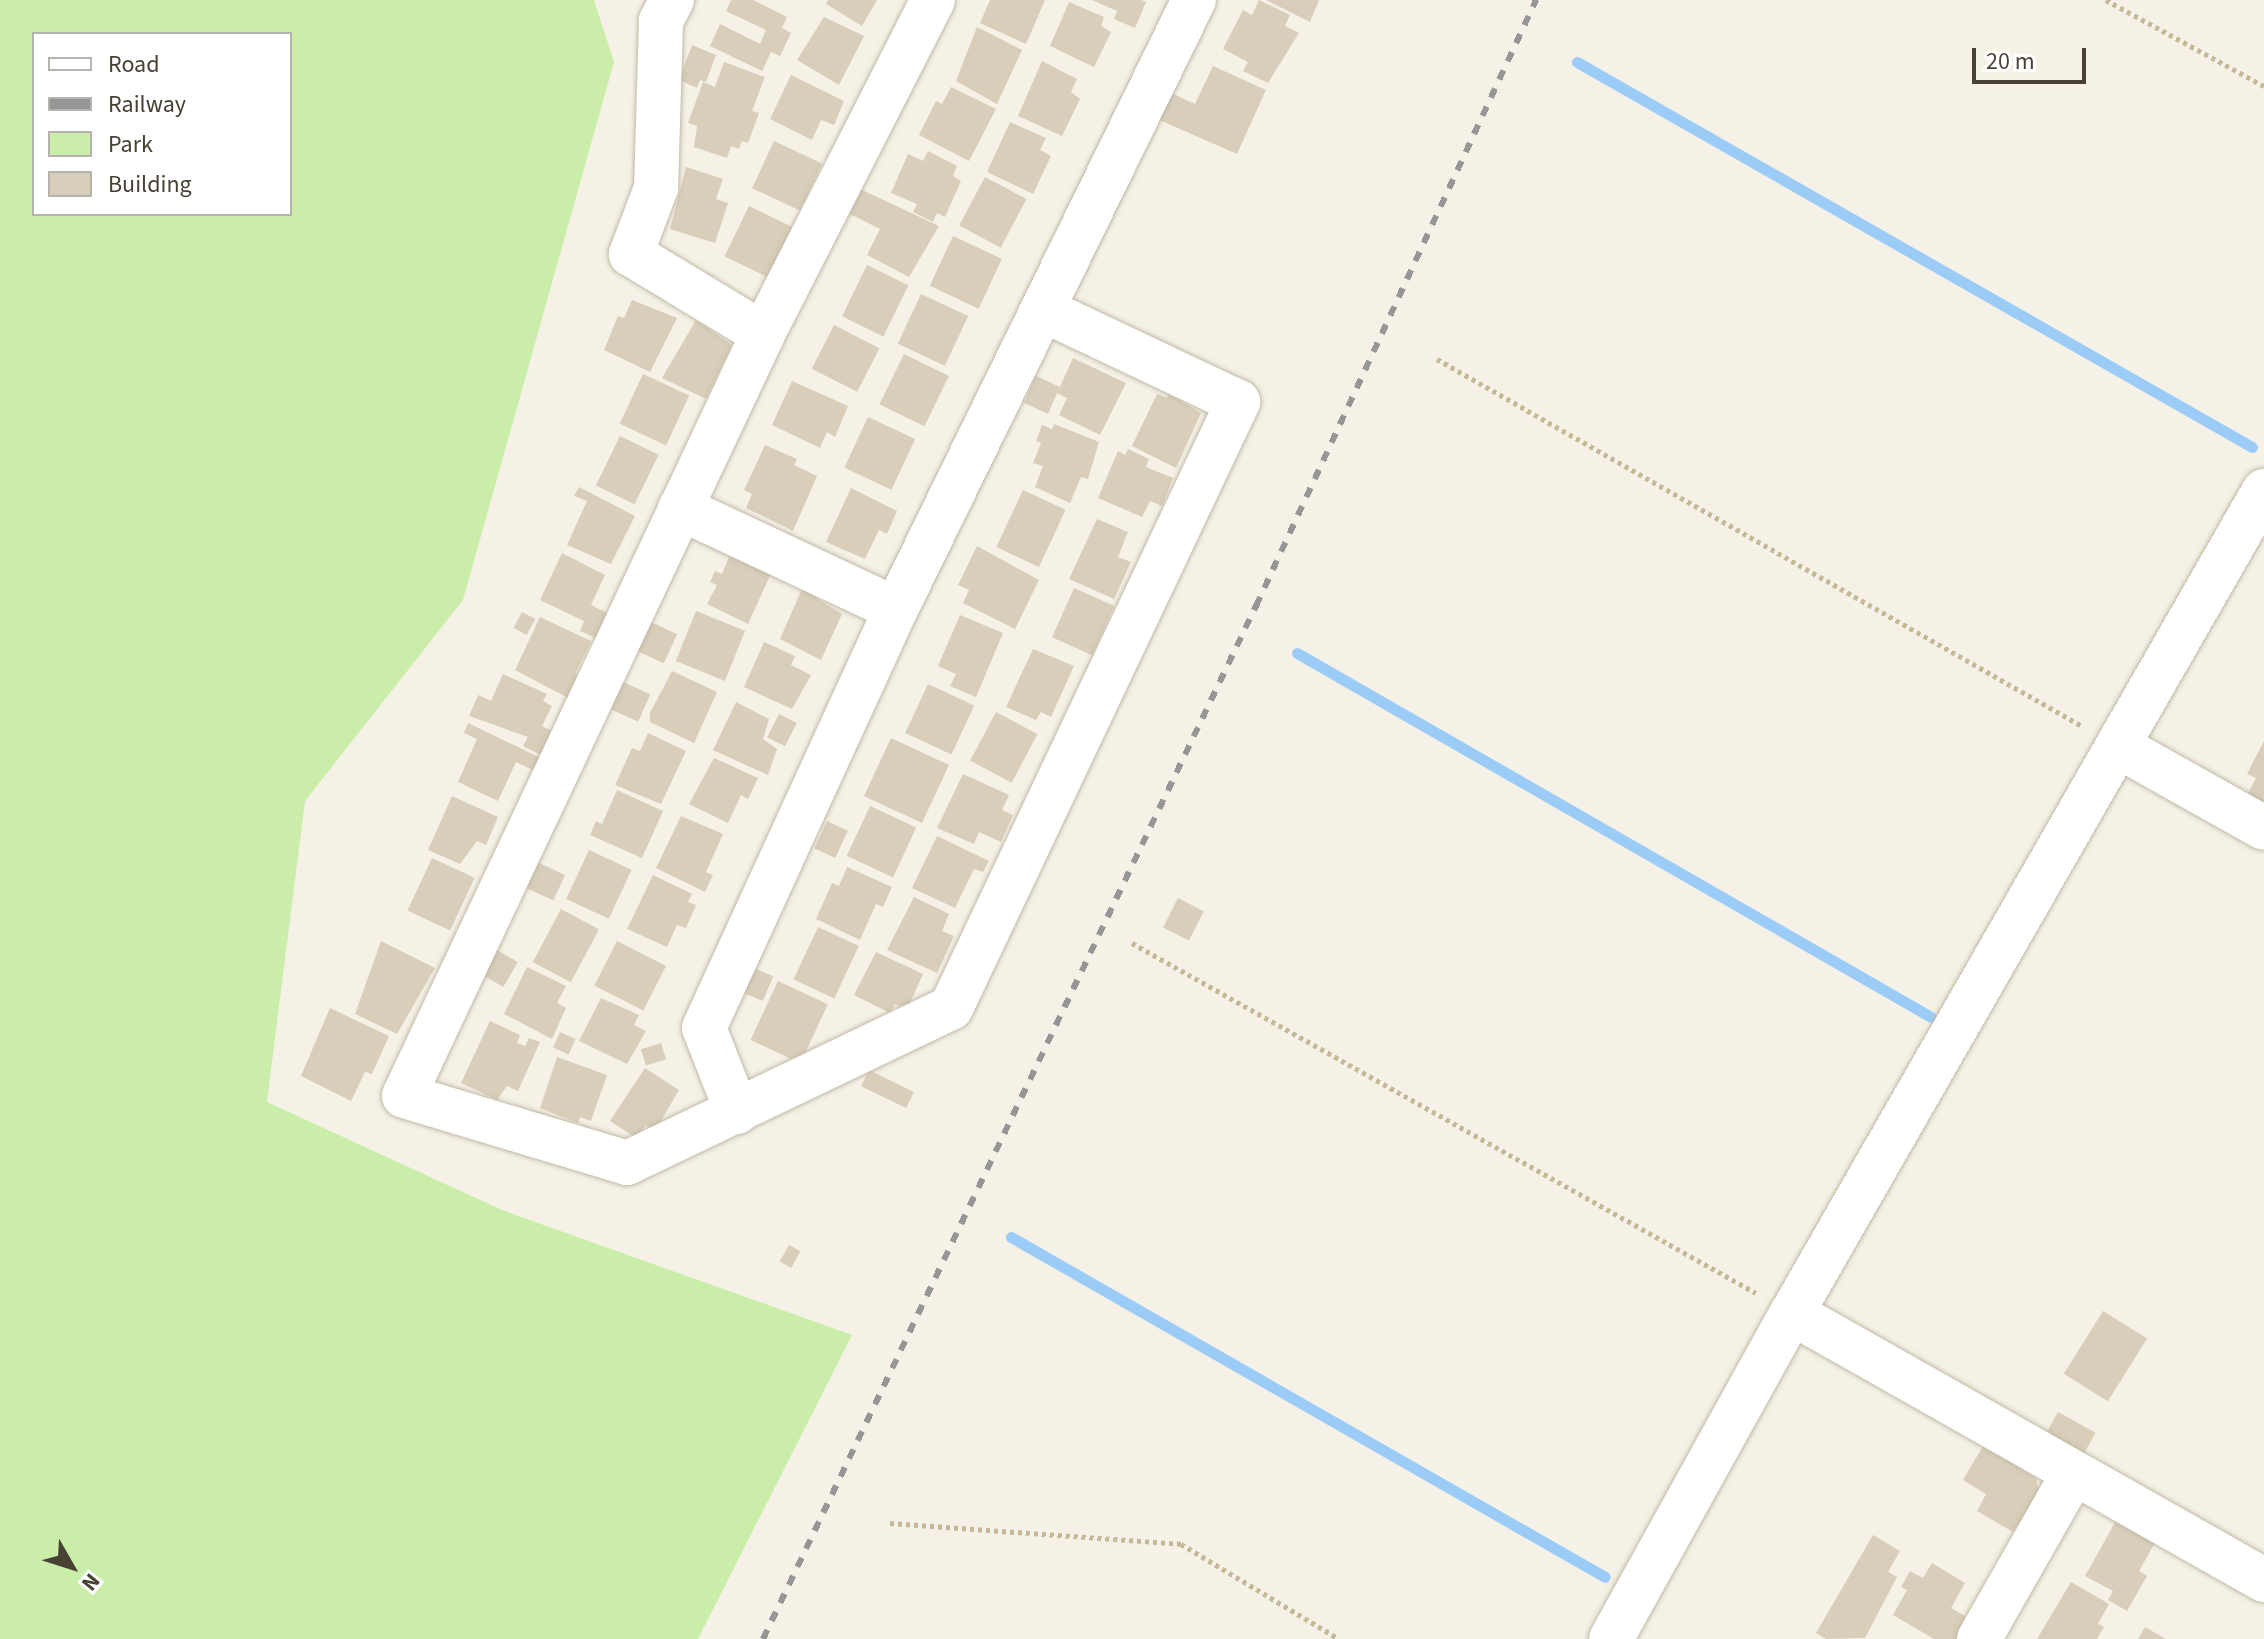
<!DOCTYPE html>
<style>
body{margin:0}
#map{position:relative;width:2264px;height:1639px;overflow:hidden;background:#f5f1e6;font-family:"Source Sans 3",sans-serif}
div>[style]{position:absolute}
.green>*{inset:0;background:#caeeaa}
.stream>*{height:11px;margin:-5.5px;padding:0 5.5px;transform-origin:5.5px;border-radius:5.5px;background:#9bccf8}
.building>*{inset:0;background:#d8ceba;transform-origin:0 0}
.path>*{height:5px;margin-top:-2.5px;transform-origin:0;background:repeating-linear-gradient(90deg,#c5b897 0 4px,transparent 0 8px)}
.roads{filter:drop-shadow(0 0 2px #c1baa7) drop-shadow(0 0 2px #c1baa7)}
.minor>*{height:44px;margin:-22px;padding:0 22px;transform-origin:22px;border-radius:22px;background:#fff}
.rail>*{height:6px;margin-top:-3px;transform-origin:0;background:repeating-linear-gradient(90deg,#969696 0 10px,transparent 0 20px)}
span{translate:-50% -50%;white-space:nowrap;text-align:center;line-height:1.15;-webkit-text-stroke:6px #fff;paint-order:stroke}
.legend{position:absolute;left:32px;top:32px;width:260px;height:184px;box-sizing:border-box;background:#fff;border:2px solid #b6b3ae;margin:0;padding:10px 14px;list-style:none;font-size:24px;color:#484234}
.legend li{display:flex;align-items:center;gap:16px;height:40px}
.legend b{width:40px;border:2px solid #b6b3ae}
.north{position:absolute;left:32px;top:1527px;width:80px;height:80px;-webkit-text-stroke:6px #fff;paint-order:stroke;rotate:129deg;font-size:22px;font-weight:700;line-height:32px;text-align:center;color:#484234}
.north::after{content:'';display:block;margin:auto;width:28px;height:36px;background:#484234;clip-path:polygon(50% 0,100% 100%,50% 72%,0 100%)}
.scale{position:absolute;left:1972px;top:48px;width:114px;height:36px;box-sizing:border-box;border:4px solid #484234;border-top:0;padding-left:10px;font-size:24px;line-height:28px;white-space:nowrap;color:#484234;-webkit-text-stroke:6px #fff;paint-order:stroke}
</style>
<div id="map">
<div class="green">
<div style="clip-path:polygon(evenodd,0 0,594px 0,614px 62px,463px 600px,305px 801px,267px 1102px,502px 1210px,852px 1335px,698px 1639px,0 1639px,0 0,34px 34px,290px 34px,290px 214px,34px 214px,34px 34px)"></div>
</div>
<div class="stream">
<div style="left:1577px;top:62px;width:777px;rotate:29.7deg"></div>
<div style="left:1297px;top:653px;width:731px;rotate:29.86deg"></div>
<div style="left:1011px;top:1237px;width:684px;rotate:29.79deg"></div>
</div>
<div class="building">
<div style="clip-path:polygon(731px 0,753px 0,787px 17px,782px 28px,791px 33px,780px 56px,771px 52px,762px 71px,710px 46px,720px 24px,760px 44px,766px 30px,726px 11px)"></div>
<div style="clip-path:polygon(828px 0,877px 0,862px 26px,826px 4px)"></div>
<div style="clip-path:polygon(990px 0,1045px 0,1026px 44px,980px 23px)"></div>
<div style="clip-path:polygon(1092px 0,1141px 0,1146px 2px,1135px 28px,1114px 19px,1117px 11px)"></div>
<div style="clip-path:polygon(1259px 0,1290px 15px,1285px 26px,1299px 33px,1268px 83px,1243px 71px,1248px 62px,1223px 49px,1243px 10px,1252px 15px)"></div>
<div style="clip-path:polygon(1266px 0,1319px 0,1310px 22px)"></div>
<div style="clip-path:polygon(1069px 2px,1104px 17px,1101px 26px,1111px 32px,1094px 67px,1050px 46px)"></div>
<div style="clip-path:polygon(824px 17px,864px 36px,839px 85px,797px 60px)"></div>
<div style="clip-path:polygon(977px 27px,1022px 50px,997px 104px,956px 81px)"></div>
<div style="clip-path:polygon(692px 45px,716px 55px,706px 82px,700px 80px,697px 88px,679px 80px)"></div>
<div style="clip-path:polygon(1042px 61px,1077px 79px,1071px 92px,1080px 99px,1062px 136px,1018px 116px)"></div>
<div style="clip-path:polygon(724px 62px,765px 77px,752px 111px,759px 113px,748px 143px,742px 141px,739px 149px,731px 146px,727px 158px,694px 147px,697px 126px,688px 123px,703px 82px,715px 87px)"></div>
<div style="clip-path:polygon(1213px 66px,1266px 90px,1237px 154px,1157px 119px,1169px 92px,1195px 104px)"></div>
<div style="clip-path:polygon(791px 75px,844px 101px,834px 125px,821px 120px,812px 140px,770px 119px)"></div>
<div style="clip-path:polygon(951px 87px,996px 109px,969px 161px,919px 135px,936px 101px,942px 104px)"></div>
<div style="clip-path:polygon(1010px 122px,1046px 138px,1040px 150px,1051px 156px,1033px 194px,987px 172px)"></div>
<div style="left:774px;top:141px;width:53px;height:52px;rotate:25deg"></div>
<div style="clip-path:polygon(928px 151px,957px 166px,953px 176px,961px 181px,945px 217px,937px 213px,933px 222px,913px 212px,917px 204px,891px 193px,908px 154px,923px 161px)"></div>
<div style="clip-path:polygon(686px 167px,723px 179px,716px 199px,728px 203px,715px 243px,670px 229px)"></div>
<div style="left:985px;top:177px;width:47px;height:55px;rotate:28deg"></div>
<div style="clip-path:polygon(860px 189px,939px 226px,909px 277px,867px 255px,880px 229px,848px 213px)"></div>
<div style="left:749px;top:206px;width:48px;height:56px;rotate:26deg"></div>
<div style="left:953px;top:236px;width:54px;height:55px;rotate:25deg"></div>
<div style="left:867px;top:265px;width:46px;height:57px;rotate:26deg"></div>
<div style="left:921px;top:294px;width:52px;height:55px;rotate:25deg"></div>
<div style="clip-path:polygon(632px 300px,677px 318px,650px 372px,604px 350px,618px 316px,624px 318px)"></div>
<div style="clip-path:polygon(696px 320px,732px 345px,706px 399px,662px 378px)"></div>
<div style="left:834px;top:325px;width:51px;height:49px;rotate:27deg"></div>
<div style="left:904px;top:354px;width:50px;height:56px;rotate:26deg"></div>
<div style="clip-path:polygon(1073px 358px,1126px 383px,1100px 435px,1059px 415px,1067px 398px,1057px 393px,1048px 414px,1024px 403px,1036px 376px,1060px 387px)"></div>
<div style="left:643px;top:374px;width:51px;height:55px;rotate:25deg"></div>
<div style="clip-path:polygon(792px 381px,848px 406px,835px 437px,827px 432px,820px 448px,772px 425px)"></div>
<div style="clip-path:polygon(1157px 394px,1167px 398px,1169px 394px,1201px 413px,1176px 468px,1132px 446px)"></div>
<div style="left:868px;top:417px;width:52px;height:56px;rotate:25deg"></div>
<div style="clip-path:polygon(1054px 424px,1099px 442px,1088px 479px,1081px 477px,1070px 503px,1035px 487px,1043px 466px,1033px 463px,1041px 443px,1036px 441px,1042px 425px,1052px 429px)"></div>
<div style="left:620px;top:436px;width:43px;height:55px;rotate:26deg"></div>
<div style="clip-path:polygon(765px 445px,797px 459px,794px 465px,817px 476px,793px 531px,746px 508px,752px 494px,744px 490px)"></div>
<div style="clip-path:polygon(1128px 449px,1149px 459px,1146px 467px,1173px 478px,1162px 506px,1150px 501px,1142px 517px,1098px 498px,1118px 451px,1125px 455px)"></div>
<div style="clip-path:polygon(579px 487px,635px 516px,611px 564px,567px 545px,587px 501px,574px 496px)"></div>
<div style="clip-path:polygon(851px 488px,897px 511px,887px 534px,879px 530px,865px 559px,826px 542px)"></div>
<div style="left:1023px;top:490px;width:47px;height:63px;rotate:25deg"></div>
<div style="clip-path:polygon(1097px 519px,1128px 532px,1118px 557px,1131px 562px,1114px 599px,1069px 579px)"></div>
<div style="clip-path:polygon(977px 546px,1039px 580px,1015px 629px,963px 603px,969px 590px,958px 585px)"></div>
<div style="clip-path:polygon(732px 550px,773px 569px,748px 624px,707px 604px,717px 585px,710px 582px,715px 571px,722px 574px)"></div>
<div style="clip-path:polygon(562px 553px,605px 575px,591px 605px,612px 615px,600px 640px,580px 631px,584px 621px,540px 600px)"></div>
<div style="left:1074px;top:588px;width:44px;height:54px;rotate:24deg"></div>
<div style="clip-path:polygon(802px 589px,842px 614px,821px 660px,780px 639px)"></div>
<div style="left:696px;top:611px;width:53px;height:54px;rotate:22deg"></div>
<div style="left:522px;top:612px;width:15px;height:18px;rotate:28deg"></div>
<div style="clip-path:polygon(960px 615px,1003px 633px,976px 697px,950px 686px,956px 674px,938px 666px)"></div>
<div style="clip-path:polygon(540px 617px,591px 641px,575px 674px,581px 677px,572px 700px,515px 670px)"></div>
<div style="left:651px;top:622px;width:29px;height:32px;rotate:25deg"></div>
<div style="clip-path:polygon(764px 642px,795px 656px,791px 665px,811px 675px,792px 709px,744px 687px)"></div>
<div style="clip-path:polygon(1033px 649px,1074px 666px,1051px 717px,1041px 712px,1036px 720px,1006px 707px)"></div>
<div style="clip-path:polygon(672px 671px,717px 692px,694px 743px,650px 722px,650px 713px)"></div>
<div style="clip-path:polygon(503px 674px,547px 694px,543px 701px,552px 706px,542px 726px,556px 733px,545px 757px,523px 746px,528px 737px,469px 716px,478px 695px,491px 701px)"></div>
<div style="left:623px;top:682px;width:30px;height:30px;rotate:24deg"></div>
<div style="left:928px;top:684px;width:51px;height:54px;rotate:25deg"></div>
<div style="clip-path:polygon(736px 702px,769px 719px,763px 739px,777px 749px,768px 775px,713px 750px)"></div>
<div style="left:996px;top:712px;width:47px;height:55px;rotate:28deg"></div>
<div style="left:779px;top:714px;width:20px;height:26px;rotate:27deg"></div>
<div style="clip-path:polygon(468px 723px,543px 759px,537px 772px,516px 762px,498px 801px,458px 782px,477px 739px,464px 733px)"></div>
<div style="clip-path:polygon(648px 733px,686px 751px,661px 804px,615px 785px,632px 748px,640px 751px)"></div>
<div style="left:891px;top:738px;width:64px;height:64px;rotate:25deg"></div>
<div style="clip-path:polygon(2264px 741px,2264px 806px,2246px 797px,2256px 778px,2247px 774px)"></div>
<div style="clip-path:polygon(714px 758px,758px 778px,748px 799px,741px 795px,728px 823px,689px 804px)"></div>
<div style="clip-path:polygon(963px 774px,1009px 795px,1002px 810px,1013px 815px,1001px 842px,979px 832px,974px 844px,937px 828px)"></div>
<div style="clip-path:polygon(617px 790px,663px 811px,642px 858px,590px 835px,596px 821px,602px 824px)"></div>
<div style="clip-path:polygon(452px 796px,498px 817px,486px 845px,477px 841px,460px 864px,428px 850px)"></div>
<div style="left:870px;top:806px;width:51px;height:55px;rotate:25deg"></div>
<div style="clip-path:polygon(681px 816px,723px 834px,706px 872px,713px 875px,705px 892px,656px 868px)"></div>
<div style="left:827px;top:821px;width:23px;height:30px;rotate:25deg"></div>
<div style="clip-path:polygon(937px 836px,989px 861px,983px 872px,974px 869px,955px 908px,912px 888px)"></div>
<div style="left:589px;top:850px;width:47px;height:54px;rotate:25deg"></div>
<div style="left:432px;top:858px;width:47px;height:58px;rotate:25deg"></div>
<div style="left:537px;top:862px;width:31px;height:28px;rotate:25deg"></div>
<div style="clip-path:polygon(847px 867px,892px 887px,883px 907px,876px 904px,860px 940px,816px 919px,832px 883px,839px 886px)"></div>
<div style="clip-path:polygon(653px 875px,692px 894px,688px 902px,696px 905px,686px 928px,677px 925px,667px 947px,627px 929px)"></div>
<div style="clip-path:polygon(914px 897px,949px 914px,942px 931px,954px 936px,937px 973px,887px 950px)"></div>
<div style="left:1178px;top:898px;width:29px;height:33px;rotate:27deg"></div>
<div style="left:561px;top:909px;width:43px;height:60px;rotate:28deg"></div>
<div style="left:818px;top:927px;width:45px;height:58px;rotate:25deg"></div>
<div style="clip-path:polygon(381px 941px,435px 968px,397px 1034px,355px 1014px)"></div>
<div style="left:617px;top:941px;width:55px;height:50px;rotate:27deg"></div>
<div style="left:497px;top:950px;width:24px;height:29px;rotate:30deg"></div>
<div style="clip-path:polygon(876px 952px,923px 974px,907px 1010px,895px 1004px,890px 1013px,854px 995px)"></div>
<div style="clip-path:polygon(527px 967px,566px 986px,557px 1003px,566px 1008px,552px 1039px,504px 1014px)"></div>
<div style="left:754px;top:968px;width:21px;height:27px;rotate:23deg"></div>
<div style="left:778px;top:981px;width:55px;height:65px;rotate:25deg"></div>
<div style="clip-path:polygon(601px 998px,639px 1015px,634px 1025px,646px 1031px,627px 1064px,579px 1041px)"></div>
<div style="clip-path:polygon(330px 1008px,389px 1036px,372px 1074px,365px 1072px,351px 1101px,301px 1076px)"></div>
<div style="clip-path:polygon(490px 1021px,520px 1035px,517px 1043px,525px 1046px,529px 1038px,540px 1042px,518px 1091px,507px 1086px,497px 1100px,461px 1083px)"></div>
<div style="left:560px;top:1032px;width:17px;height:17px;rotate:24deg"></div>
<div style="left:661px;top:1043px;width:17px;height:21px;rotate:73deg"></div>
<div style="clip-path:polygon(557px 1057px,607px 1075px,591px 1121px,580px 1117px,578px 1123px,540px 1108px)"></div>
<div style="clip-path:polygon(645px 1068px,679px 1090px,655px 1131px,646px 1125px,636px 1138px,610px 1121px)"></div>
<div style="left:869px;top:1070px;width:50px;height:18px;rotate:26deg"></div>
<div style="left:789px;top:1245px;width:13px;height:19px;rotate:29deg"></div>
<div style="left:2103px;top:1311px;width:52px;height:74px;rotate:32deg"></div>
<div style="left:2058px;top:1412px;width:43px;height:25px;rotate:29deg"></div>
<div style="clip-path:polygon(1986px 1441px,2026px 1464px,2023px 1470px,2036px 1478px,2040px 1497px,2013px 1532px,1977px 1511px,1986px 1494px,1963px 1480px)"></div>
<div style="clip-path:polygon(2117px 1519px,2156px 1541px,2139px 1571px,2147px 1576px,2127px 1611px,2108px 1600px,2113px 1591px,2085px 1576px)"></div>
<div style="clip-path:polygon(1873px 1535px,1900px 1551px,1888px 1572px,1897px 1577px,1865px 1638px,1826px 1639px,1816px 1633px)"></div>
<div style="clip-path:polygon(1932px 1563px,1965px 1583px,1951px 1608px,1968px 1618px,1956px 1639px,1934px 1639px,1893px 1615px,1907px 1590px,1901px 1587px,1910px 1571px,1923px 1578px)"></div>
<div style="clip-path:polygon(2071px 1582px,2109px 1604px,2098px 1624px,2104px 1627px,2097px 1639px,2037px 1639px)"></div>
<div style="clip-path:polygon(2145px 1627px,2166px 1639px,2138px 1639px)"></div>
</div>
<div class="path">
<div style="left:2106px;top:0;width:180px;rotate:28.6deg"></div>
<div style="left:1437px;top:359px;width:742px;rotate:29.64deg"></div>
<div style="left:1132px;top:943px;width:715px;rotate:29.29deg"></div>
<div style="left:890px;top:1523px;width:292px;rotate:4.1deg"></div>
<div style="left:1181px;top:1544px;width:184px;rotate:31deg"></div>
</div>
<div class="roads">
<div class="minor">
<div style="left:672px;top:0;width:24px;rotate:118deg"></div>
<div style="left:661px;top:21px;width:167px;rotate:91.7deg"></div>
<div style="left:656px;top:188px;width:71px;rotate:110.7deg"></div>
<div style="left:631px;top:254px;width:154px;rotate:31.2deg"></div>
<div style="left:933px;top:0;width:375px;rotate:117deg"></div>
<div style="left:763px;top:334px;width:842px;rotate:115.23deg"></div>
<div style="left:404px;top:1096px;width:233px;rotate:16.7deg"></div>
<div style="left:627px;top:1163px;width:359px;rotate:-25.6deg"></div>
<div style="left:951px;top:1008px;width:671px;rotate:-64.66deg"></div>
<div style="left:1238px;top:402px;width:216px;rotate:-154.7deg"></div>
<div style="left:680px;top:508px;width:238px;rotate:25.1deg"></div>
<div style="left:2118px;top:746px;width:167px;rotate:29.3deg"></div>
<div style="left:737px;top:1112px;width:90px;rotate:-111.4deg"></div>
<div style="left:704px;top:1028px;width:461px;rotate:-65.4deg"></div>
<div style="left:896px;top:609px;width:678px;rotate:-63.93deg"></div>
<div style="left:1792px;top:1313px;width:542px;rotate:29.5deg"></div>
<div style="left:1611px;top:1639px;width:373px;rotate:-61deg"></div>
<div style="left:1792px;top:1313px;width:948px;rotate:-60.14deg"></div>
<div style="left:1979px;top:1639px;width:190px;rotate:-60.3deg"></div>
</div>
</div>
<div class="rail">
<div style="left:763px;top:1639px;width:1145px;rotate:-64.49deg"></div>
<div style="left:1256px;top:606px;width:668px;rotate:-65.2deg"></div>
</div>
<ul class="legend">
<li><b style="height:10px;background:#fff"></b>Road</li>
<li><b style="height:10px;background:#969696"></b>Railway</li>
<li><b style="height:22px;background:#caeeaa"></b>Park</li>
<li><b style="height:22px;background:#d8ceba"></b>Building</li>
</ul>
<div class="north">N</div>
<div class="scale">20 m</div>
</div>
